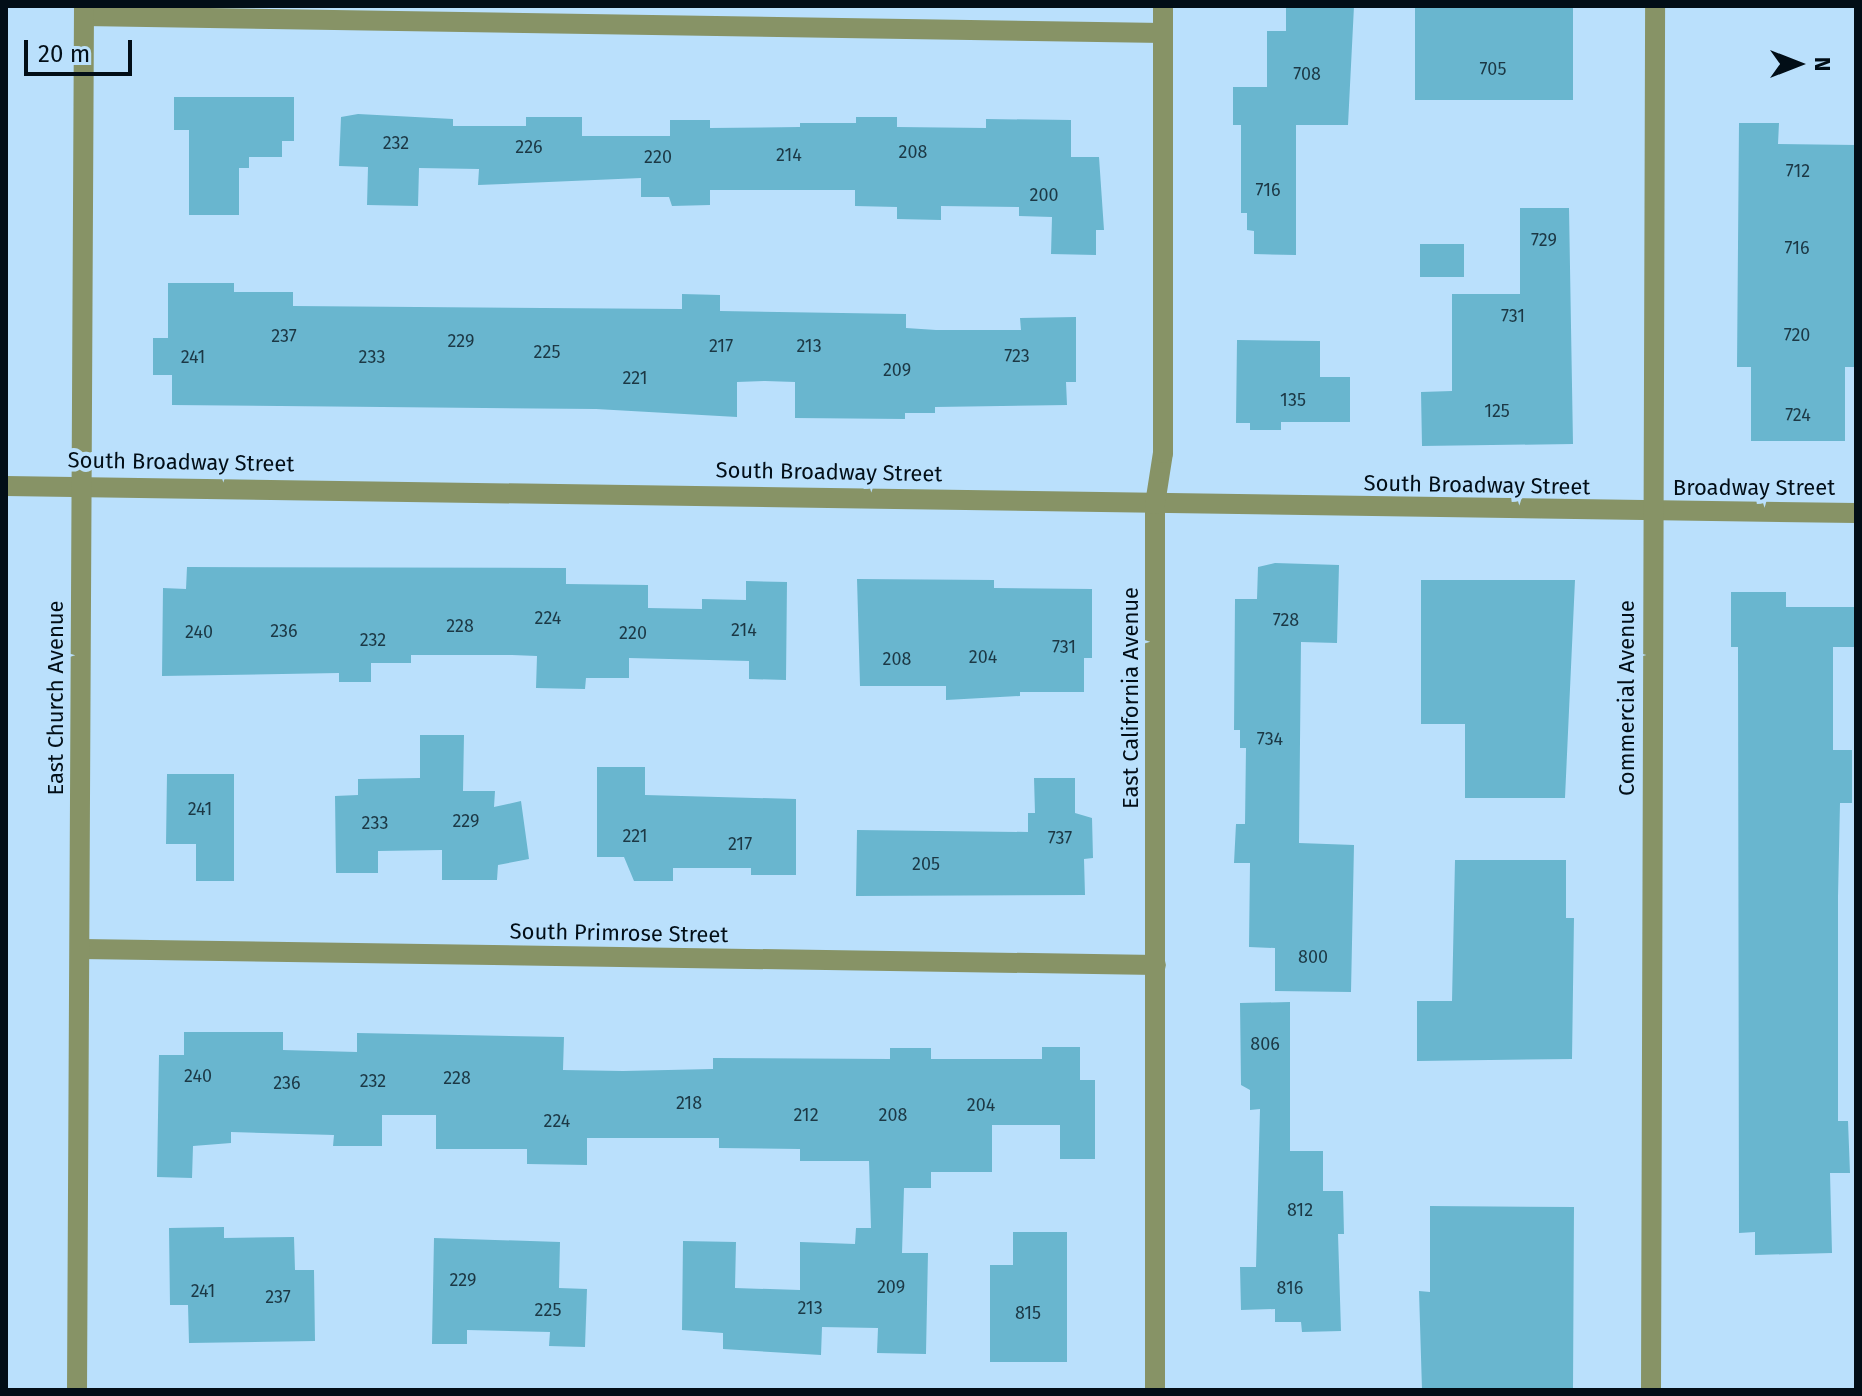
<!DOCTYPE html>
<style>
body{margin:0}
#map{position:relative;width:1862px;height:1396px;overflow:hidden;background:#bae0fc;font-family:"Fira Sans",sans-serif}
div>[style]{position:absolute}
.building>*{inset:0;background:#69b6cf;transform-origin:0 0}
.street>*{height:20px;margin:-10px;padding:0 10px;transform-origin:10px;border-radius:10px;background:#879366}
span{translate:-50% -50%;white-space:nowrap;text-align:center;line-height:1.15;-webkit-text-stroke:8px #bae0fc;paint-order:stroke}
.number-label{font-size:18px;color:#1c3845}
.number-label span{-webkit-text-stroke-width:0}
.street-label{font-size:22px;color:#020e17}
.frame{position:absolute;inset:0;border:8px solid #020e17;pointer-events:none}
.north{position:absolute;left:1758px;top:24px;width:80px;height:80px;-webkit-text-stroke:6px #bae0fc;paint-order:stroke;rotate:90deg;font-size:22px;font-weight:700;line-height:32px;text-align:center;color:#020e17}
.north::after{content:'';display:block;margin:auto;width:28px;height:36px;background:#020e17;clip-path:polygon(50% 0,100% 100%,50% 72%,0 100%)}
.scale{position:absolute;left:24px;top:40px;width:108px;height:36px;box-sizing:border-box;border:4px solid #020e17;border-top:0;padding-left:10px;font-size:24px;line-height:28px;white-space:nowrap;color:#020e17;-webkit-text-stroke:6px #bae0fc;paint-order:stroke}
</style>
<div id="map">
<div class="building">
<div style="clip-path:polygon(1286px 6px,1354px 6px,1348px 125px,1296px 125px,1296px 255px,1254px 254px,1254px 231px,1247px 230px,1247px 213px,1241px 213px,1241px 125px,1233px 125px,1233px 87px,1267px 87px,1267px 31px,1286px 31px)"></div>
<div style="left:1415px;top:6px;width:158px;height:94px"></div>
<div style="clip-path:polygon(174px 97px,294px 97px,294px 141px,282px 141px,282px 157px,249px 157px,249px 168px,239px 168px,239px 215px,189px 215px,189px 130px,174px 130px)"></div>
<div style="clip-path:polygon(358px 114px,453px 119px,453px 126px,526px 126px,526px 117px,582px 117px,582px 136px,670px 136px,670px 120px,710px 120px,710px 128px,800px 127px,800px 123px,856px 123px,856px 117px,897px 117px,897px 127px,986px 128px,986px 119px,1071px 120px,1071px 157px,1099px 157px,1104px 230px,1096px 230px,1096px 255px,1051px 254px,1052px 217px,1019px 216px,1019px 207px,941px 206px,941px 220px,897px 219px,897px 207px,855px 206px,855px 190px,710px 190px,710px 205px,672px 206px,669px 197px,641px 197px,641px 178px,478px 185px,479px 169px,419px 168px,418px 206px,367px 205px,368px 167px,339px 166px,341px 117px)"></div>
<div style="clip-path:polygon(1739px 123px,1779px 123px,1778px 144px,1856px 145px,1856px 367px,1845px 367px,1845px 441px,1751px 441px,1751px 367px,1737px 367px)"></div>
<div style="clip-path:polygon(1520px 208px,1569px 208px,1573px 444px,1422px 446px,1421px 392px,1452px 391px,1452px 294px,1520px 294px)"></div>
<div style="left:1420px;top:244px;width:44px;height:33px"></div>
<div style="clip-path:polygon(168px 283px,234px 283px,234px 292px,293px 292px,293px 306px,682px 309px,682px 294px,720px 295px,720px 311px,906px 314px,906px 328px,936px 330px,1021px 330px,1020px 318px,1076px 317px,1076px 382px,1066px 382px,1067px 405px,935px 407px,935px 413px,905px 413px,905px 419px,795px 418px,795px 382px,765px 381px,737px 382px,737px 417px,596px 409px,172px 405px,172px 375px,153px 375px,153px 338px,168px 338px)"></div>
<div style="clip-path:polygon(1237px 340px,1320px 341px,1320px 377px,1350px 377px,1350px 422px,1281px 422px,1281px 430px,1250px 430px,1250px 423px,1236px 423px)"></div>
<div style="clip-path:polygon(1275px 563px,1339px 565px,1337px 643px,1301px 642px,1299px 843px,1354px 845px,1351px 992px,1275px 991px,1275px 948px,1249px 947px,1250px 863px,1234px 863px,1236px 824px,1245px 824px,1246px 748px,1240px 748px,1240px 730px,1234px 730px,1235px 599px,1257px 599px,1258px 567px)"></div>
<div style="clip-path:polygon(187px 567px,566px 568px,566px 584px,648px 585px,648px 608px,702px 609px,702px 599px,746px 600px,746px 581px,787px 582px,786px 680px,749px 679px,749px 661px,629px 658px,629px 678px,586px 678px,585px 689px,536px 688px,537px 656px,512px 655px,411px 655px,411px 663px,371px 663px,371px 682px,339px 682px,339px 673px,162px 676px,163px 588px,186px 589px)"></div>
<div style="clip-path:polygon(857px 579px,994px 580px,994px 588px,1092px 589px,1092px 658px,1084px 658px,1084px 692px,1020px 692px,1020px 696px,946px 700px,946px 686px,860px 686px)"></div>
<div style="clip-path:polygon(1421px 580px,1575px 580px,1565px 798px,1465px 798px,1465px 724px,1421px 724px)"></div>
<div style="clip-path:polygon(1731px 592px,1786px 592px,1786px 607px,1856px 607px,1856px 647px,1833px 647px,1833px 750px,1852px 750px,1852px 803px,1840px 803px,1838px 897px,1838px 1121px,1848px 1121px,1850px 1173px,1830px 1173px,1832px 1253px,1755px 1255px,1755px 1232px,1739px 1233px,1738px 647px,1731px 647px)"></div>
<div style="clip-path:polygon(420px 735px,464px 735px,463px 791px,495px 791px,494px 807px,521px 801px,529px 859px,498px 865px,497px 880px,442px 880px,442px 850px,378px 851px,378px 873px,336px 873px,335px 796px,358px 795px,358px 779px,420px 778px)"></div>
<div style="clip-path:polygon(597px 767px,645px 767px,645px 795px,796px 799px,796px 875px,751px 875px,751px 868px,673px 868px,673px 881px,634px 881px,624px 857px,597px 857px)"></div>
<div style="clip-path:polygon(167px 774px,234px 774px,234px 881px,196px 881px,196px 844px,166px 844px)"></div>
<div style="clip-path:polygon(1034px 778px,1075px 778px,1075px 813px,1092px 818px,1093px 858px,1084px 859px,1085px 895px,856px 896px,857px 830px,1028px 832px,1028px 813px,1035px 813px)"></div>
<div style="clip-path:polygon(1455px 860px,1566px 860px,1566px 918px,1574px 918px,1572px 1059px,1417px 1061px,1417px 1001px,1452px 1001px)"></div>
<div style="clip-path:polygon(1290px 1002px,1290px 1151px,1323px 1151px,1323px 1191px,1343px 1191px,1344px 1234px,1338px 1234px,1341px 1331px,1302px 1332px,1301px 1322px,1275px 1322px,1275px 1309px,1241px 1310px,1240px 1267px,1256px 1267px,1260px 1109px,1250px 1110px,1250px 1090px,1241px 1085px,1240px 1003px)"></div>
<div style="clip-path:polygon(184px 1032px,283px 1032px,283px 1050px,357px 1052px,357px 1033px,564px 1037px,563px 1070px,623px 1071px,713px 1069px,713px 1058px,890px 1059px,890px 1048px,931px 1048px,931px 1059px,1042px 1059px,1042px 1047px,1080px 1047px,1080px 1080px,1095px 1080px,1095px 1159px,1060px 1159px,1060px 1125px,992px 1125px,992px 1172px,931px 1172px,931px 1188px,904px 1188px,902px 1253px,928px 1253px,926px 1354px,877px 1353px,878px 1328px,822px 1327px,821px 1355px,723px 1349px,723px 1333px,682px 1330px,683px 1241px,736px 1242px,735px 1288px,800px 1290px,800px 1242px,855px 1244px,856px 1228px,871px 1228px,869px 1161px,800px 1161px,800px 1149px,719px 1148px,719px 1138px,587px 1138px,587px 1165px,527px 1164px,527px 1149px,436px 1149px,436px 1115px,382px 1115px,382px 1146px,333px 1146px,334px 1135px,231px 1132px,231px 1143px,193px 1146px,192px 1178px,157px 1177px,159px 1055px,184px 1055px)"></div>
<div style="clip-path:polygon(1430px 1206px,1574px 1207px,1573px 1390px,1422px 1390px,1419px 1291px,1430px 1292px)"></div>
<div style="clip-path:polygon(224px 1227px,224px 1238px,294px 1237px,295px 1270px,314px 1270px,315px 1341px,189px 1343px,188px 1305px,170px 1305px,169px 1228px)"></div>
<div style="clip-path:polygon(1013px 1232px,1067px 1232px,1067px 1362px,990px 1362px,990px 1265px,1013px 1265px)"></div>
<div style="clip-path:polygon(434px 1238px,560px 1242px,559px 1288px,587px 1289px,585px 1347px,549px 1346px,550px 1332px,467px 1330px,467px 1344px,432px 1344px)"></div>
</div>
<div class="street">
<div style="left:84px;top:16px;width:1079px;rotate:0.9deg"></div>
<div style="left:6px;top:486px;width:1850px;rotate:0.84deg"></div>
<div style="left:81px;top:949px;width:1075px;rotate:0.85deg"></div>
<div style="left:77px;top:1390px;width:1384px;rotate:-89.71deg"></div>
<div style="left:1155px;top:1390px;width:886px;rotate:-90deg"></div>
<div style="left:1155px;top:504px;width:52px;rotate:-81.1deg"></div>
<div style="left:1163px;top:453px;width:447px;rotate:-90deg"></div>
<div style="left:1651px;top:1390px;width:1384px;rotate:-89.83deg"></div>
</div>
<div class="number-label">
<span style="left:1493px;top:69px">705</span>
<span style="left:1307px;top:74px">708</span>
<span style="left:396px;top:143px">232</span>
<span style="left:529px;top:147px">226</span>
<span style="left:913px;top:152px">208</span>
<span style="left:789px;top:155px">214</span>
<span style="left:658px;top:157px">220</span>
<span style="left:1798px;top:171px">712</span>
<span style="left:1268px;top:190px">716</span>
<span style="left:1044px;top:195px">200</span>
<span style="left:1544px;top:240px">729</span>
<span style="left:1797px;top:248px">716</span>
<span style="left:1513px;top:316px">731</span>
<span style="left:1797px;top:335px">720</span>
<span style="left:284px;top:336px">237</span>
<span style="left:461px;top:341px">229</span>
<span style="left:721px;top:346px">217</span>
<span style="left:809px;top:346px">213</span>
<span style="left:547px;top:352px">225</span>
<span style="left:1017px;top:356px">723</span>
<span style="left:193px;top:357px">241</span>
<span style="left:372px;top:357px">233</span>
<span style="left:897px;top:370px">209</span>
<span style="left:635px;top:378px">221</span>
<span style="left:1293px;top:400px">135</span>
<span style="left:1497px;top:411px">125</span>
<span style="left:1798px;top:415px">724</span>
<span style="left:548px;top:618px">224</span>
<span style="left:1286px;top:620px">728</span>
<span style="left:460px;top:626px">228</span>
<span style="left:744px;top:630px">214</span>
<span style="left:284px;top:631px">236</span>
<span style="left:199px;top:632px">240</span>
<span style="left:633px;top:633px">220</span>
<span style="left:373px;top:640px">232</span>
<span style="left:1064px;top:647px">731</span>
<span style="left:983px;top:657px">204</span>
<span style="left:897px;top:659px">208</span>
<span style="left:1270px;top:739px">734</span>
<span style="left:200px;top:809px">241</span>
<span style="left:466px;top:821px">229</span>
<span style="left:375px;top:823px">233</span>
<span style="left:635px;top:836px">221</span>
<span style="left:1060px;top:838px">737</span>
<span style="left:740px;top:844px">217</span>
<span style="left:926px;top:864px">205</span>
<span style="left:1313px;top:957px">800</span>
<span style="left:1265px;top:1044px">806</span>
<span style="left:198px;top:1076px">240</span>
<span style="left:457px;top:1078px">228</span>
<span style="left:373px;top:1081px">232</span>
<span style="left:287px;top:1083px">236</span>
<span style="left:689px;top:1103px">218</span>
<span style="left:981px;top:1105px">204</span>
<span style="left:806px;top:1115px">212</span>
<span style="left:893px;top:1115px">208</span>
<span style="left:557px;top:1121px">224</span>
<span style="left:1300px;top:1210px">812</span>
<span style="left:463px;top:1280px">229</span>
<span style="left:891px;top:1287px">209</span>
<span style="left:1290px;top:1288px">816</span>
<span style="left:203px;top:1291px">241</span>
<span style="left:278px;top:1297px">237</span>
<span style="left:810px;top:1308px">213</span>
<span style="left:548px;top:1310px">225</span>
<span style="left:1028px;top:1313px">815</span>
</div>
<div class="street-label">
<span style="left:181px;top:462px;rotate:1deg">South Broadway Street</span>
<span style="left:829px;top:472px;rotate:1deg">South Broadway Street</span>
<span style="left:1477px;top:485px;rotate:1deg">South Broadway Street</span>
<span style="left:1754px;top:488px">Broadway Street</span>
<span style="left:56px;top:698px;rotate:-90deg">East Church Avenue</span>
<span style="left:1131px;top:698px;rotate:-90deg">East California Avenue</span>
<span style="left:1627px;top:698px;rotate:-90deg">Commercial Avenue</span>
<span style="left:619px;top:933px;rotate:1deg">South Primrose Street</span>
</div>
<div class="frame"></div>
<div class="north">N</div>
<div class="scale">20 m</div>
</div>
